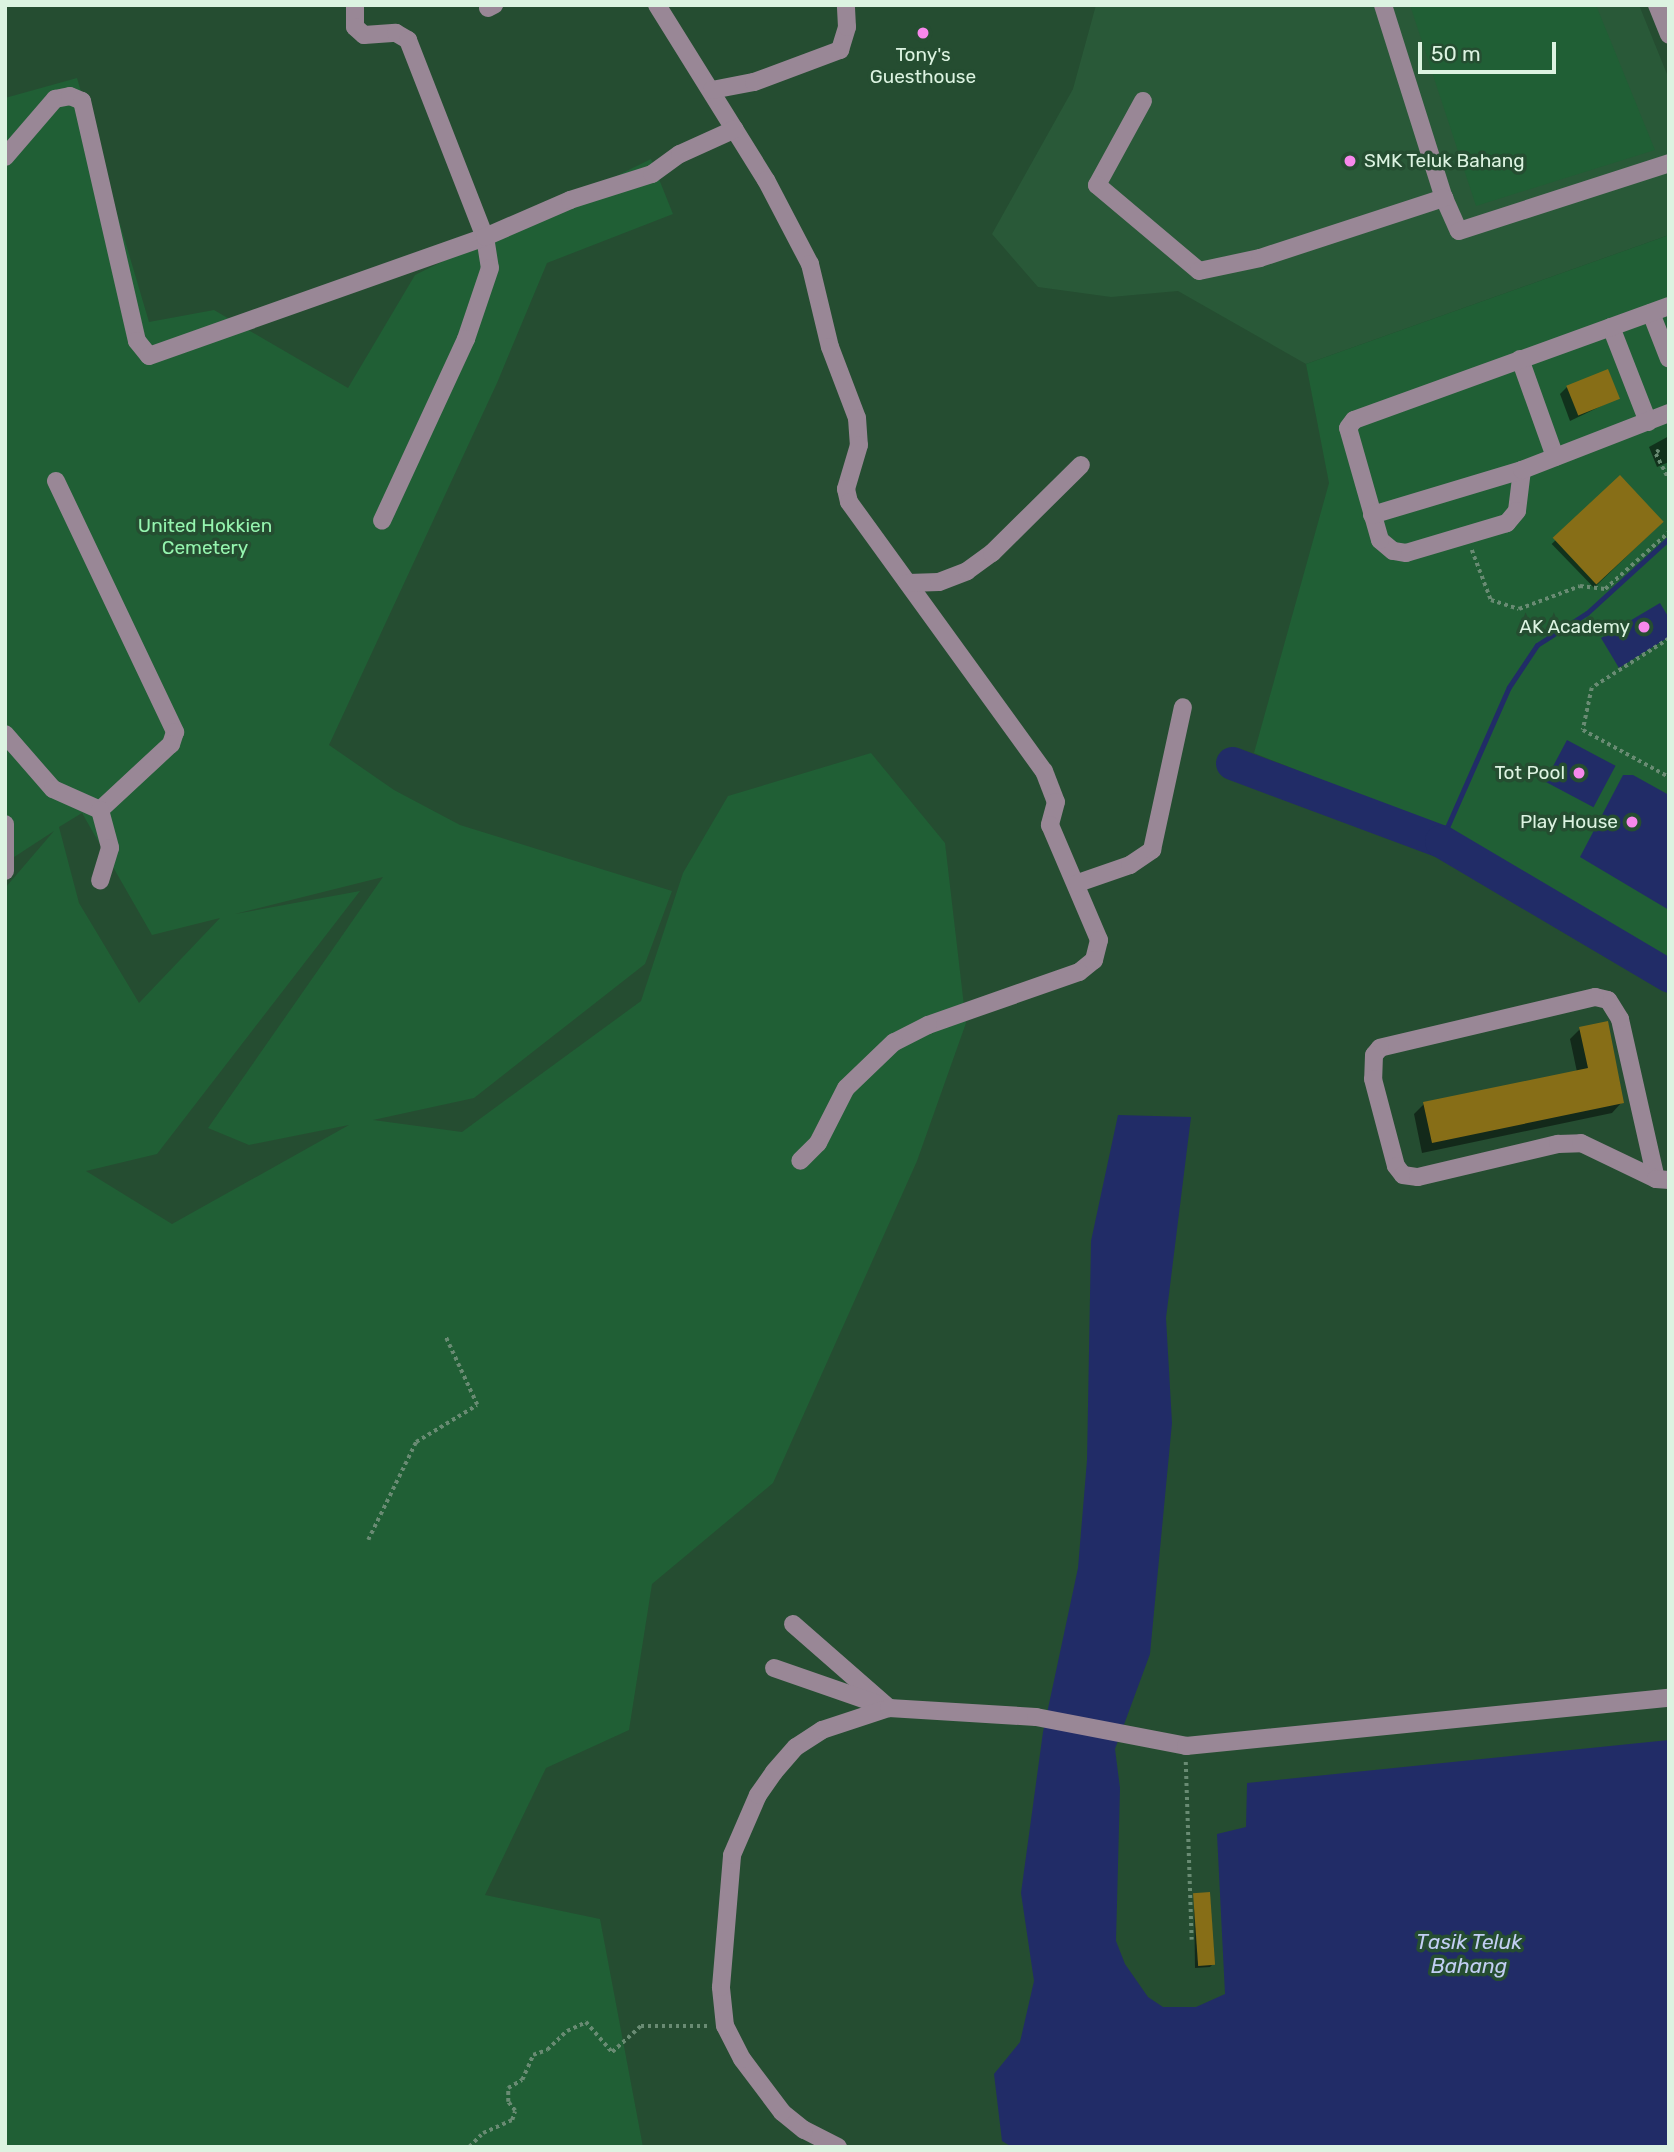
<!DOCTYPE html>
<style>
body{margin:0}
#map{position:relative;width:1674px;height:2152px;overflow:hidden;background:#254d31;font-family:Rubik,sans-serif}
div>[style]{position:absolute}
.built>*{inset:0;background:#295938}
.green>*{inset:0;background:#205f35}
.water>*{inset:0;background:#212c67;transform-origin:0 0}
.shadow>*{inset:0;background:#0007;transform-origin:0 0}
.stream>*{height:5px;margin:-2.5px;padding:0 2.5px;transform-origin:2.5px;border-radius:2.5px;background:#212c67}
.river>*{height:33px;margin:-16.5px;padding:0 16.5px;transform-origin:16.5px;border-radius:16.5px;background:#212c67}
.building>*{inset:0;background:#876e17;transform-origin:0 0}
.path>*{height:3.5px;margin-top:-1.75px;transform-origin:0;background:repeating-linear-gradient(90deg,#698b73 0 3.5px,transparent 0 7px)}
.minor>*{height:18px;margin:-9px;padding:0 9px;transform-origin:9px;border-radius:9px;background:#998796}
.dots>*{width:19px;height:19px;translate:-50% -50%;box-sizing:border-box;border:4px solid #254d31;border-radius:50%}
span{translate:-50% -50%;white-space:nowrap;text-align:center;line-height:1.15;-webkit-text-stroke:7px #254d31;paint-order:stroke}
.poi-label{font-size:19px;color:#dcf3e1}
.left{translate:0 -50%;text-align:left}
.right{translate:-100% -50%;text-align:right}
.park-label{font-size:19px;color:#95f5af}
.water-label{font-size:21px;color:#c2cef3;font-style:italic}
.frame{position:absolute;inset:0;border:7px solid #dcf3e1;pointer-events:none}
.scale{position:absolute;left:1418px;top:42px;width:138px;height:32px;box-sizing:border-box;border:4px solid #dcf3e1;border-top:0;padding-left:9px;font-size:21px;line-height:24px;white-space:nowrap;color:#dcf3e1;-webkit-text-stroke:5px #254d31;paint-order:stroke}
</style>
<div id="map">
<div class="built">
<div style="clip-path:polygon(1096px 5px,1639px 5px,1669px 79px,1669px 235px,1306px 364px,1178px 291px,1111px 297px,1038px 287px,992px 234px,1073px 89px)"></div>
</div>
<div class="green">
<div style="clip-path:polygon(1410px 5px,1596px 5px,1655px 150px,1476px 206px)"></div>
<div style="clip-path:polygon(evenodd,77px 78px,149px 322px,214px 310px,348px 388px,415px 275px,651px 159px,673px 214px,547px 263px,497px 383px,329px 745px,394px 790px,460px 825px,672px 891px,645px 964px,474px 1098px,373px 1120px,462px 1132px,641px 1001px,683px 873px,728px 796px,871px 753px,945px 843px,966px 1023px,917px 1161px,773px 1483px,652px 1584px,629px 1730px,546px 1768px,485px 1895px,600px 1919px,643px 2147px,5px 2147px,5px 888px,54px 831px,5px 863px,5px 98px,77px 78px,82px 813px,152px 935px,220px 918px,139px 1003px,79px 903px,59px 827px,82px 813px,77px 78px,383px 877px,208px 1128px,249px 1145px,349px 1125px,172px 1224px,86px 1171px,157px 1154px,360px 891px,235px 914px,383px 877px)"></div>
<div style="clip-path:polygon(1669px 235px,1669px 961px,1462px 836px,1254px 753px,1329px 483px,1306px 364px)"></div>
</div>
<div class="water">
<div style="clip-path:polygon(1660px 603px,1669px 618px,1669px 637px,1619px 668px,1601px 638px)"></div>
<div style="left:1567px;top:740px;width:55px;height:47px;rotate:28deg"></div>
<div style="clip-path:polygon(1623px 775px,1633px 775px,1669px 795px,1669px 910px,1580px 857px)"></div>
<div style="clip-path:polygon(1118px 1115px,1191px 1117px,1166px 1318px,1172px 1423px,1150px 1654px,1115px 1749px,1120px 1788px,1116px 1941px,1125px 1964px,1148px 1997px,1163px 2007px,1196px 2007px,1225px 1994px,1217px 1834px,1246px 1827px,1247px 1783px,1669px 1740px,1669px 2147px,1012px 2147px,1002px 2141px,994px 2074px,1020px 2042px,1034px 1981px,1021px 1893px,1043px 1732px,1078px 1568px,1087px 1460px,1091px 1241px)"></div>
</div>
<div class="shadow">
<div style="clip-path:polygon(1567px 387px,1618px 398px,1570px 421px,1560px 394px)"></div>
<div style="clip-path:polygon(1669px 436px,1669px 462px,1657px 467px,1649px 447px)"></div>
<div style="left:1620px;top:478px;width:61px;height:95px;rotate:46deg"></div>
<div style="clip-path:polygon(1580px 1029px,1622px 1102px,1612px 1113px,1422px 1153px,1414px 1114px,1424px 1104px,1577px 1072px,1570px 1039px)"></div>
<div style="clip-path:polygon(1194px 1895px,1213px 1964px,1210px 1967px,1195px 1968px)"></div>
</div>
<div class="stream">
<div style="left:1441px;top:841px;width:168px;rotate:-66.2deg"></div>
<div style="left:1509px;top:687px;width:50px;rotate:-56.3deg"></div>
<div style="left:1537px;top:645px;width:59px;rotate:-32.6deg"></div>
<div style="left:1587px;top:613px;width:111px;rotate:-42.4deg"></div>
</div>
<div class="river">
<div style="left:1232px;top:763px;width:223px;rotate:20.5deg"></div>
<div style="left:1441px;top:841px;width:265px;rotate:30.6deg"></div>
</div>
<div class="building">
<div style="left:1608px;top:369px;width:32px;height:45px;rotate:68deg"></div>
<div style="left:1620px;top:475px;width:64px;height:92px;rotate:47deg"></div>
<div style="clip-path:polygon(1608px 1021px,1624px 1103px,1432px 1143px,1423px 1102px,1588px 1068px,1579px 1027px)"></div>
<div style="left:1210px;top:1892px;width:73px;height:17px;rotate:86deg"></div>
</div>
<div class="path">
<div style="left:1659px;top:450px;width:5px;rotate:127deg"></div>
<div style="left:1656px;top:454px;width:29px;rotate:63deg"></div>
<div style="left:1472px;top:550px;width:53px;rotate:69.2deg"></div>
<div style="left:1491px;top:600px;width:29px;rotate:18deg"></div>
<div style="left:1519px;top:609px;width:65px;rotate:-20.7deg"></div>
<div style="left:1580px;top:586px;width:25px;rotate:7deg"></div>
<div style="left:1605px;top:589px;width:86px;rotate:-41.7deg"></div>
<div style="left:1669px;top:639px;width:91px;rotate:147.5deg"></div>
<div style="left:1592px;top:688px;width:43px;rotate:102.1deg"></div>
<div style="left:1583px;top:730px;width:98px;rotate:28.7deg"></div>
<div style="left:368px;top:1540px;width:109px;rotate:-63.9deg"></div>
<div style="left:416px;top:1442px;width:71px;rotate:-31.2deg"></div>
<div style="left:477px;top:1405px;width:76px;rotate:-114.9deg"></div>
<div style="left:1186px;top:1762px;width:178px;rotate:88.1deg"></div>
<div style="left:469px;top:2147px;width:20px;rotate:-45deg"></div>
<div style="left:483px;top:2133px;width:32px;rotate:-24deg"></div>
<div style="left:512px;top:2120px;width:9px;rotate:-72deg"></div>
<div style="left:515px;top:2111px;width:11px;rotate:-128deg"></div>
<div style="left:508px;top:2102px;width:14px;rotate:-90deg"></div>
<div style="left:508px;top:2088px;width:16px;rotate:-30deg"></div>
<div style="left:522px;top:2080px;width:27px;rotate:-66deg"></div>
<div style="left:533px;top:2055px;width:15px;rotate:-20deg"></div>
<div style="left:547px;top:2050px;width:28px;rotate:-44deg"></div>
<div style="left:567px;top:2031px;width:21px;rotate:-25deg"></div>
<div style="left:586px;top:2022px;width:40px;rotate:49deg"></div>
<div style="left:612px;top:2052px;width:39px;rotate:-42deg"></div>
<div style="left:641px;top:2026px;width:68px"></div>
</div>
<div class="minor">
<div style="left:355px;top:5px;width:22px;rotate:90deg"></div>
<div style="left:355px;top:27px;width:12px;rotate:42deg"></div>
<div style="left:364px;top:35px;width:32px;rotate:-4deg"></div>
<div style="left:396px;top:33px;width:14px;rotate:30deg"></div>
<div style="left:408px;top:40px;width:212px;rotate:68.7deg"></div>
<div style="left:485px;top:237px;width:31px;rotate:81deg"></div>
<div style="left:490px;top:268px;width:75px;rotate:108.7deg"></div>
<div style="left:466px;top:339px;width:200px;rotate:114.8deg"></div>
<div style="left:657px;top:5px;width:206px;rotate:58.1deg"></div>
<div style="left:766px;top:180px;width:95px;rotate:62.4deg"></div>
<div style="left:810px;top:264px;width:85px;rotate:76.5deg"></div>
<div style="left:830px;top:347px;width:76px;rotate:69.2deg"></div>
<div style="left:857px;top:418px;width:27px;rotate:86deg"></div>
<div style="left:859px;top:445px;width:46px;rotate:106.5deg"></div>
<div style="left:846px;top:489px;width:13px;rotate:77deg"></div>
<div style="left:849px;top:502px;width:332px;rotate:54.1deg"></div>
<div style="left:1044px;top:771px;width:33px;rotate:69deg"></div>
<div style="left:1056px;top:802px;width:24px;rotate:105deg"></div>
<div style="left:1050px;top:825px;width:125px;rotate:66.9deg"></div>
<div style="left:1099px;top:940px;width:21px;rotate:104deg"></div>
<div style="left:1094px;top:960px;width:19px;rotate:141deg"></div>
<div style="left:1079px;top:972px;width:160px;rotate:160.7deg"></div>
<div style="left:928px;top:1025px;width:38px;rotate:153deg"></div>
<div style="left:894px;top:1042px;width:66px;rotate:136.2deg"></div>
<div style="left:846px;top:1088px;width:62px;rotate:117deg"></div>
<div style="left:818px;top:1143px;width:25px;rotate:135deg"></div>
<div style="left:1383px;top:5px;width:202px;rotate:72.5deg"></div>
<div style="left:1444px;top:198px;width:36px;rotate:66deg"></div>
<div style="left:1459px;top:231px;width:221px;rotate:-17.9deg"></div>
<div style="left:1657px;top:5px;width:32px;rotate:68deg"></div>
<div style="left:488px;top:8px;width:7px;rotate:-27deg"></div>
<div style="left:712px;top:90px;width:43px;rotate:-10.8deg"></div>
<div style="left:754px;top:82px;width:92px;rotate:-20.4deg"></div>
<div style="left:840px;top:50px;width:24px;rotate:-73deg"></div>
<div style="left:847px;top:27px;width:22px;rotate:-93deg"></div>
<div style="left:1143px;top:101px;width:96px;rotate:118.7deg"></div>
<div style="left:1097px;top:185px;width:133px;rotate:40.1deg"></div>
<div style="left:1199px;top:271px;width:62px;rotate:-12deg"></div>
<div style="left:1260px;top:258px;width:194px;rotate:-18.1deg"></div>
<div style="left:5px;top:157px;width:77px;rotate:-49.2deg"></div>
<div style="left:55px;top:99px;width:15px;rotate:-11deg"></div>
<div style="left:70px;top:96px;width:13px;rotate:23deg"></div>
<div style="left:82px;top:101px;width:246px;rotate:77.1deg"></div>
<div style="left:137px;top:341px;width:19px;rotate:51deg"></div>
<div style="left:149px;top:356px;width:356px;rotate:-19.5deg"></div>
<div style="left:485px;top:237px;width:93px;rotate:-23.5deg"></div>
<div style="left:570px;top:200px;width:86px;rotate:-17.6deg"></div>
<div style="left:652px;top:174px;width:34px;rotate:-36deg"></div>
<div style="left:680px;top:154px;width:60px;rotate:-24.4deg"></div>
<div style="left:1651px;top:313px;width:49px;rotate:68.6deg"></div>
<div style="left:1611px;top:327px;width:102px;rotate:68.7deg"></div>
<div style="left:1520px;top:359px;width:104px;rotate:70.3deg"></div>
<div style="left:1522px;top:470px;width:41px;rotate:97deg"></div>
<div style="left:1517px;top:511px;width:16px;rotate:130deg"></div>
<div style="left:1507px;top:523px;width:105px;rotate:163.5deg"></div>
<div style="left:1406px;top:553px;width:13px;rotate:-171deg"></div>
<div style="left:1393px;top:551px;width:17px;rotate:-140deg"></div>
<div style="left:1380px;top:540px;width:116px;rotate:-105.9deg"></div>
<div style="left:1348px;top:428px;width:10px;rotate:-53deg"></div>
<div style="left:1354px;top:420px;width:335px;rotate:-19.9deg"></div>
<div style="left:56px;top:481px;width:278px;rotate:64.6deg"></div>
<div style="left:175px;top:732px;width:13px;rotate:108deg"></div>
<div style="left:171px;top:744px;width:97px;rotate:137.1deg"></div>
<div style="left:1372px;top:515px;width:157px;rotate:-16.7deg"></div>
<div style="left:1522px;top:470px;width:158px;rotate:-21.2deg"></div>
<div style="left:908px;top:583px;width:31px;rotate:-2deg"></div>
<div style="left:939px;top:582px;width:30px;rotate:-21deg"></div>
<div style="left:967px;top:571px;width:31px;rotate:-36deg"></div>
<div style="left:992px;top:553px;width:125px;rotate:-44.7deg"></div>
<div style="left:5px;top:734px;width:73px;rotate:48.9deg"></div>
<div style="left:53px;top:789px;width:51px;rotate:24.1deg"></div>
<div style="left:100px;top:810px;width:39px;rotate:75deg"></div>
<div style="left:110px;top:848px;width:34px;rotate:107deg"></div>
<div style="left:5px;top:824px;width:47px;rotate:90deg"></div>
<div style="left:1078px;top:883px;width:55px;rotate:-19.1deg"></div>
<div style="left:1130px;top:865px;width:27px;rotate:-34deg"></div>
<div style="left:1152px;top:850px;width:146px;rotate:-77.8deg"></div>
<div style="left:1656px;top:1179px;width:164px;rotate:-102.7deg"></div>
<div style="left:1620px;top:1019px;width:22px;rotate:-122deg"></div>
<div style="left:1608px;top:1000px;width:13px;rotate:-167deg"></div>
<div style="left:1595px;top:997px;width:221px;rotate:166.7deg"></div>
<div style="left:1380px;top:1048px;width:9px;rotate:131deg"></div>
<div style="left:1374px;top:1055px;width:24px;rotate:92deg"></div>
<div style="left:1373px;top:1079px;width:90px;rotate:75.2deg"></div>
<div style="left:1396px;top:1166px;width:11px;rotate:52deg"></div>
<div style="left:1403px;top:1175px;width:15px;rotate:8deg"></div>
<div style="left:1418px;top:1177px;width:144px;rotate:-13.3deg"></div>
<div style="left:1558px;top:1144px;width:23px;rotate:-2deg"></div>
<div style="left:1581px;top:1143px;width:83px;rotate:25.6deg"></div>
<div style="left:1656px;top:1179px;width:13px;rotate:4deg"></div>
<div style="left:793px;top:1624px;width:128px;rotate:41.2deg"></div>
<div style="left:774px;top:1668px;width:112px;rotate:19.2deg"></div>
<div style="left:838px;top:2147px;width:38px;rotate:-153deg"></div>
<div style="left:804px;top:2130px;width:28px;rotate:-141deg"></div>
<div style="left:782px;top:2112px;width:66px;rotate:-127deg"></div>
<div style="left:742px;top:2059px;width:37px;rotate:-117deg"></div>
<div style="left:725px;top:2026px;width:39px;rotate:-96deg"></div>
<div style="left:721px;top:1987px;width:132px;rotate:-85.2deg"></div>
<div style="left:732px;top:1855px;width:65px;rotate:-66.6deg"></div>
<div style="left:758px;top:1795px;width:28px;rotate:-55deg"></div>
<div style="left:774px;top:1772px;width:33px;rotate:-49deg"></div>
<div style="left:796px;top:1747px;width:31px;rotate:-33deg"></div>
<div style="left:822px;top:1730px;width:71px;rotate:-18.2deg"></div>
<div style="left:889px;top:1708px;width:147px;rotate:3.5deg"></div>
<div style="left:1036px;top:1717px;width:153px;rotate:10.9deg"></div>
<div style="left:1186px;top:1746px;width:485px;rotate:-5.7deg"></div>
</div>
<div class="dots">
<div style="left:923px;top:33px;background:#f788eb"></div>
<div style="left:1350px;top:161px;background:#f788eb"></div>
<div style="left:1644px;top:627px;background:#f788eb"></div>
<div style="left:1579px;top:773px;background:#f788eb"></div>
<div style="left:1632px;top:822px;background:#f788eb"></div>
</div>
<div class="poi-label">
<span style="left:923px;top:66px">Tony's<br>Guesthouse</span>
<span class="left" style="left:1364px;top:161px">SMK Teluk Bahang</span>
<span class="right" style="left:1630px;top:627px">AK Academy</span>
<span class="right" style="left:1565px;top:773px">Tot Pool</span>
<span class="right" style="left:1618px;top:822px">Play House</span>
</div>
<div class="park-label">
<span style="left:205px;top:537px">United Hokkien<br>Cemetery</span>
</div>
<div class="water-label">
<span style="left:1469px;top:1954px">Tasik Teluk<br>Bahang</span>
</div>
<div class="frame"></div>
<div class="scale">50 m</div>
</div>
